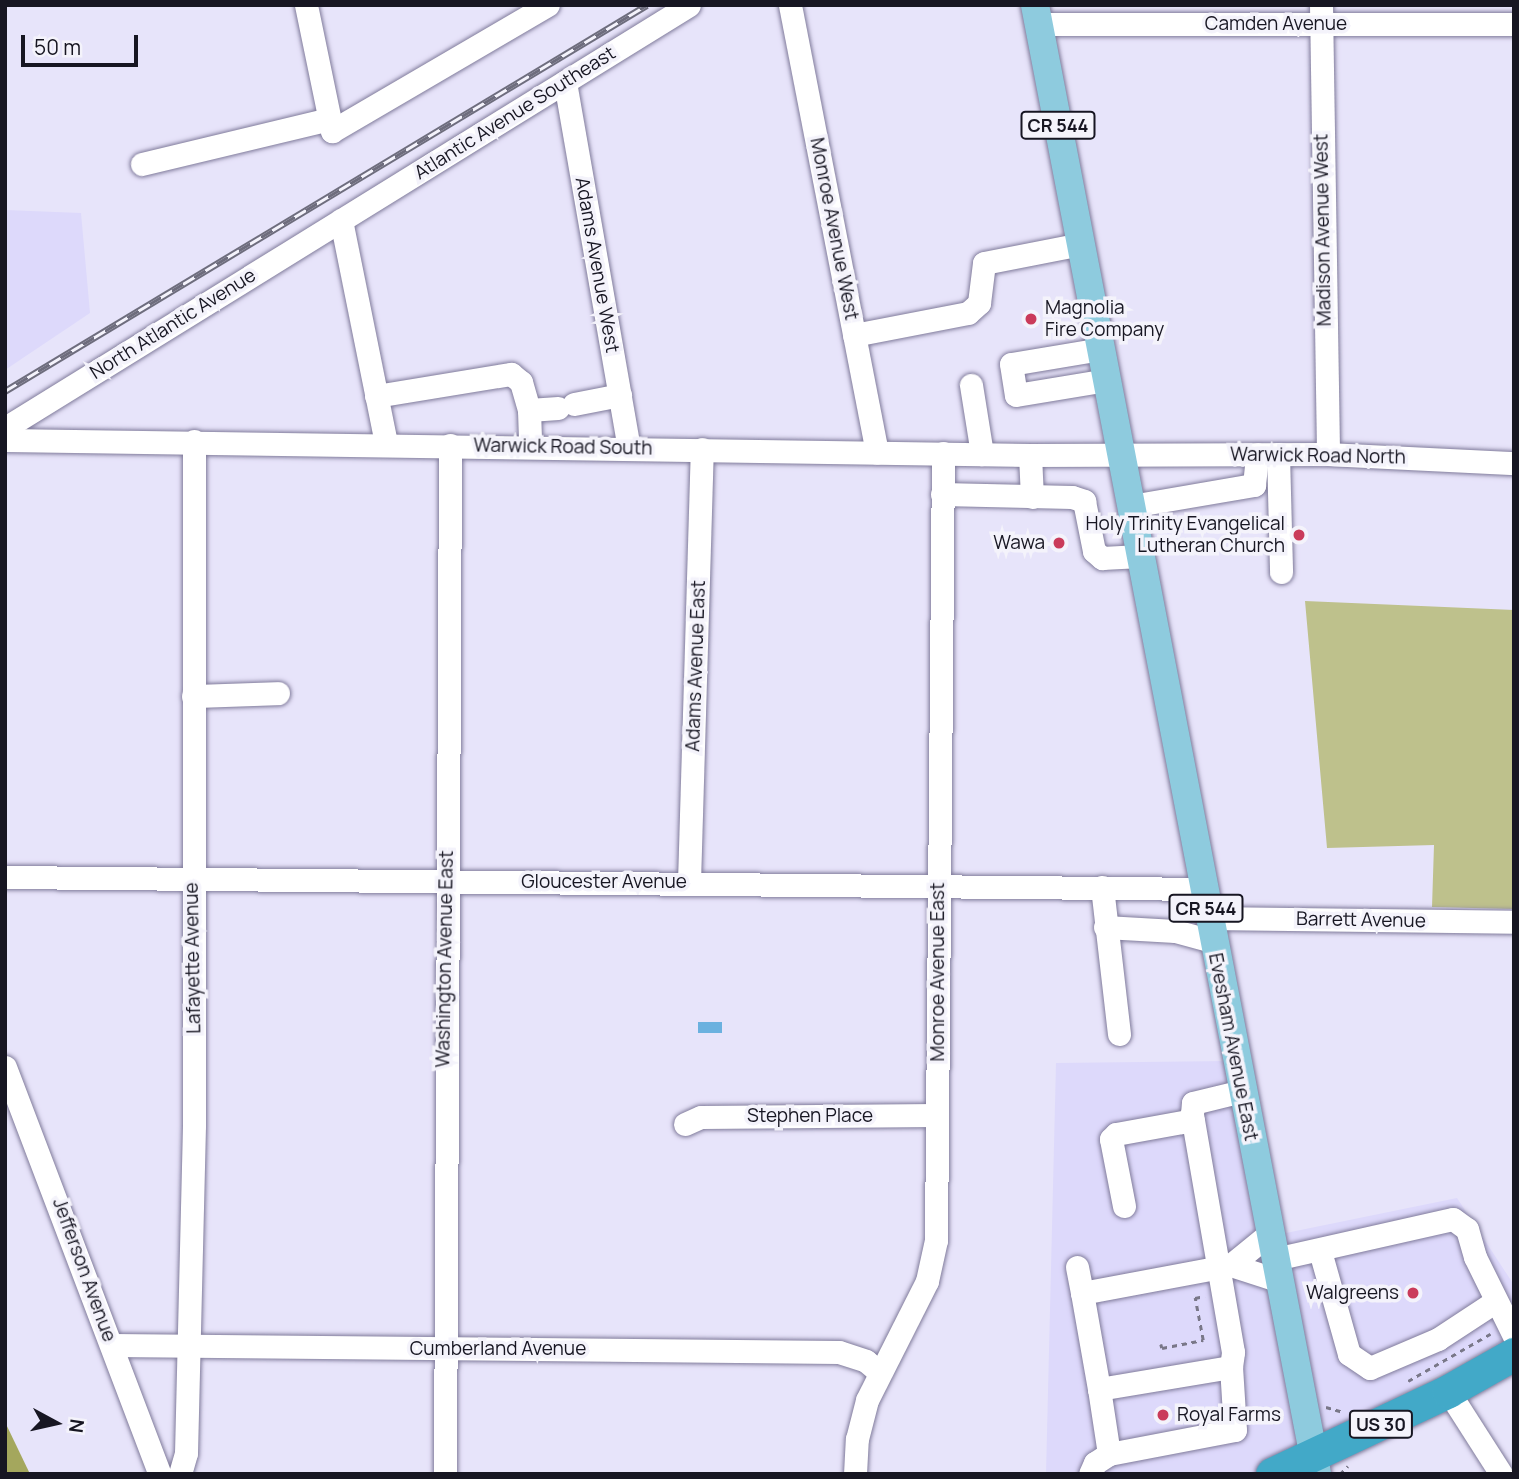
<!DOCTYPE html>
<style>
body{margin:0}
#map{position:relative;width:1519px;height:1479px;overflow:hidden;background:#e7e4fa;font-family:Manrope,sans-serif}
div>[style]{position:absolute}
.built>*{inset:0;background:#ddd9fb}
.green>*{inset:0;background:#bec18c}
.forest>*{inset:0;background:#a4a75d}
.water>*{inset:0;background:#6bb1df;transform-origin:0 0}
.path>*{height:2.5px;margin-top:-1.25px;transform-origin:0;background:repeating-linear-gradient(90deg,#797788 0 5px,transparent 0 10px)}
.roads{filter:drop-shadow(0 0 2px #807b9b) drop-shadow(0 0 2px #807b9b)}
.minor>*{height:23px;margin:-11.5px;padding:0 11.5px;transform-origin:11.5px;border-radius:11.5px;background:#fff}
.major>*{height:28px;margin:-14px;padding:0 14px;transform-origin:14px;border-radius:14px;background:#8ecbde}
.highway>*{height:33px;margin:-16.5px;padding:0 16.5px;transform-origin:16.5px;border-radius:16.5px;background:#42a9c8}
.rail>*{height:7px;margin-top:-3.5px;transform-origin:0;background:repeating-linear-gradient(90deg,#f4f3fb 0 13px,#6e6d7d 0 26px);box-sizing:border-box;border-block:2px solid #6e6d7d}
.dots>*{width:19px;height:19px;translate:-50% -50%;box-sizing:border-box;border:4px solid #f4f3fb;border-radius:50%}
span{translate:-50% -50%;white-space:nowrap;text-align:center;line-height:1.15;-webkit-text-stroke:7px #f4f3fb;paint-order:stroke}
.shield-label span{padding:2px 5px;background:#f4f3fb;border:2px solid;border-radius:5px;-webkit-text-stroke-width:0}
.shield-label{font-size:18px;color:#171622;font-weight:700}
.street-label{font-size:19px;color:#171622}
.poi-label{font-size:19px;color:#171622}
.left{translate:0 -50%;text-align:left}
.right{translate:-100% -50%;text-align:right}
.frame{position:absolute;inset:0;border:7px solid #171622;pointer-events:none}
.north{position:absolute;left:21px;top:1388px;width:70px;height:70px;-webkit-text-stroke:5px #f4f3fb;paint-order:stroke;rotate:98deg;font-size:19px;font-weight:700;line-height:28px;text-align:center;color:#171622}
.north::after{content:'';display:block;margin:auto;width:24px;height:32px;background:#171622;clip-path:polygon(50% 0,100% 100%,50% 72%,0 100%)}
.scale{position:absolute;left:21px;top:35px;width:117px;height:32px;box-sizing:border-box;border:4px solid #171622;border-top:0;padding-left:9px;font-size:21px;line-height:24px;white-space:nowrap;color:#171622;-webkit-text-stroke:5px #f4f3fb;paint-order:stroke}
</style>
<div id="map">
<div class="built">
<div style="clip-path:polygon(5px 210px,81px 213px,90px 313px,5px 370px)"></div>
<div style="clip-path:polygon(1229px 1061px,1261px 1238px,1457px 1198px,1514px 1285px,1514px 1335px,1300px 1447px,1305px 1474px,1046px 1474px,1056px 1063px)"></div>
</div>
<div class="green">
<div style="clip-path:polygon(1305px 601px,1514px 610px,1514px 909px,1432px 907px,1434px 845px,1327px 848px)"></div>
</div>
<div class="forest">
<div style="clip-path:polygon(5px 1422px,30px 1474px,5px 1474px)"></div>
</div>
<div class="water">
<div style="left:698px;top:1022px;width:24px;height:11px"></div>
</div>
<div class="path">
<div style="left:1161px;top:1344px;width:4px;rotate:76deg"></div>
<div style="left:1162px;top:1348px;width:42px;rotate:-11deg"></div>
<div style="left:1203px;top:1340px;width:43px;rotate:-100.8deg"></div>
<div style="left:1195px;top:1298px;width:10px;rotate:-11deg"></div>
<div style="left:1408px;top:1381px;width:95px;rotate:-29.8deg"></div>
<div style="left:1326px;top:1407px;width:18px;rotate:16deg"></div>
<div style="left:1340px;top:1474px;width:11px;rotate:-45deg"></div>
</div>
<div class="roads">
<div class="minor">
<div style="left:306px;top:5px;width:129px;rotate:78.3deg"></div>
<div style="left:332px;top:131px;width:250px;rotate:-30.3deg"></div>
<div style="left:790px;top:5px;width:456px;rotate:79deg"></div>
<div style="left:1321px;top:5px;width:449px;rotate:89.1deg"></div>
<div style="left:1038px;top:24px;width:476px"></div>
<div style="left:565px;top:82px;width:372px;rotate:80.1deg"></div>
<div style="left:142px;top:164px;width:192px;rotate:-13.5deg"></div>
<div style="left:341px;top:220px;width:228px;rotate:78.6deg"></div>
<div style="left:854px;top:335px;width:116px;rotate:-10.9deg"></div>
<div style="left:968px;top:313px;width:15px;rotate:-42deg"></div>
<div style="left:979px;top:303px;width:40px;rotate:-82.9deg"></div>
<div style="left:984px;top:263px;width:99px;rotate:-11.1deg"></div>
<div style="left:1101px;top:349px;width:91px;rotate:170.5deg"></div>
<div style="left:1011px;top:364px;width:31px;rotate:81deg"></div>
<div style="left:1016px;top:395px;width:92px;rotate:-9.4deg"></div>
<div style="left:971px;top:385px;width:70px;rotate:80.9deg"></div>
<div style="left:376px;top:396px;width:137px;rotate:-9.3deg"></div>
<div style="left:511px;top:374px;width:13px;rotate:39deg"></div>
<div style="left:521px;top:382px;width:29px;rotate:74deg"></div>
<div style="left:529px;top:410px;width:36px;rotate:88deg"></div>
<div style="left:574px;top:404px;width:47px;rotate:-11.1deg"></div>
<div style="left:529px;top:410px;width:29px;rotate:-4deg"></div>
<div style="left:5px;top:428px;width:804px;rotate:-31.73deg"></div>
<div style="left:5px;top:440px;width:1025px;rotate:0.84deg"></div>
<div style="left:1030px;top:455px;width:298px;rotate:-0.2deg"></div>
<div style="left:1328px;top:454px;width:186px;rotate:2.8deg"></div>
<div style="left:1278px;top:454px;width:118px;rotate:88.5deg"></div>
<div style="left:1030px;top:455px;width:42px;rotate:87.3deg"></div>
<div style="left:942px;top:494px;width:130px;rotate:1.3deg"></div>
<div style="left:1072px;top:497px;width:13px;rotate:18deg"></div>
<div style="left:1084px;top:501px;width:51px;rotate:78.7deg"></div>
<div style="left:1094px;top:551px;width:11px;rotate:41deg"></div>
<div style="left:1102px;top:558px;width:38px;rotate:-3deg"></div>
<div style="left:1131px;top:506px;width:125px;rotate:-9.7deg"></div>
<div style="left:1254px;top:485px;width:31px;rotate:-84deg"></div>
<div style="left:193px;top:696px;width:85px;rotate:-2deg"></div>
<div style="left:5px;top:877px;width:1197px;rotate:0.57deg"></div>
<div style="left:689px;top:882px;width:433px;rotate:-88.3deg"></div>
<div style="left:1102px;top:887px;width:148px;rotate:83.4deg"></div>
<div style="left:1208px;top:918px;width:306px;rotate:0.7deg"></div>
<div style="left:1105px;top:927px;width:70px;rotate:3.3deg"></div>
<div style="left:1175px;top:931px;width:38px;rotate:15deg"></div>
<div style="left:5px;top:1067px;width:436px;rotate:69.2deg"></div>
<div style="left:685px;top:1124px;width:17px;rotate:-24deg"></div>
<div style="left:701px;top:1117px;width:236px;rotate:-0.5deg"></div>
<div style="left:1124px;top:1206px;width:68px;rotate:-101deg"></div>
<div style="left:1111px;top:1139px;width:7px;rotate:-45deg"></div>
<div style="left:1116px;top:1134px;width:78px;rotate:-10.3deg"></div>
<div style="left:1320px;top:1251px;width:107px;rotate:74.3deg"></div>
<div style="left:1349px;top:1354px;width:25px;rotate:34deg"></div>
<div style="left:1370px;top:1368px;width:74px;rotate:-23.1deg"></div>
<div style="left:1438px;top:1339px;width:69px;rotate:-33.2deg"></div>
<div style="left:1275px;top:1259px;width:182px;rotate:-12.7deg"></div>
<div style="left:1453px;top:1219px;width:17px;rotate:36deg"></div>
<div style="left:1467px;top:1229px;width:29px;rotate:74deg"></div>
<div style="left:1475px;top:1257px;width:88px;rotate:63.7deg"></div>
<div style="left:1231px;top:1265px;width:50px;rotate:-39.4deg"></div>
<div style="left:1077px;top:1267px;width:26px;rotate:79deg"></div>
<div style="left:112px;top:1345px;width:727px;rotate:0.55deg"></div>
<div style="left:839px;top:1352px;width:28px;rotate:18deg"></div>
<div style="left:866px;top:1361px;width:17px;rotate:40deg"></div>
<div style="left:1099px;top:1389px;width:97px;rotate:-100deg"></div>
<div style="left:1082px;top:1293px;width:152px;rotate:-10.6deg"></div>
<div style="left:1231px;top:1265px;width:52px;rotate:18.1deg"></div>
<div style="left:1448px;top:1391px;width:98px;rotate:57.4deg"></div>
<div style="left:1109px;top:1454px;width:66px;rotate:-98.7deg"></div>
<div style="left:1099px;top:1389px;width:134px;rotate:-9.5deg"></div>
<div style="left:1231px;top:1367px;width:15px;rotate:-82deg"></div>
<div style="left:1233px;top:1352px;width:242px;rotate:-99.8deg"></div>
<div style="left:1192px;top:1114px;width:11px;rotate:-85deg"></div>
<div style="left:1193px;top:1103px;width:50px;rotate:-13.8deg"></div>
<div style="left:180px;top:1474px;width:22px;rotate:-74deg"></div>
<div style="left:186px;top:1453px;width:328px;rotate:-88.6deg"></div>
<div style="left:194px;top:1125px;width:684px;rotate:-90deg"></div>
<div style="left:445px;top:1474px;width:1029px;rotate:-89.72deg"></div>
<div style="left:855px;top:1474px;width:35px;rotate:-87deg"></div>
<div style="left:857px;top:1439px;width:40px;rotate:-75.6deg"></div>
<div style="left:867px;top:1400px;width:133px;rotate:-63.2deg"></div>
<div style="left:927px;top:1281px;width:42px;rotate:-77.6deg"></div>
<div style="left:936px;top:1240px;width:787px;rotate:-89.49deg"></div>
<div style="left:1090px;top:1474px;width:12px;rotate:-66deg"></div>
<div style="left:1095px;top:1463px;width:17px;rotate:-33deg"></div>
<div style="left:1109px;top:1454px;width:128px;rotate:-10.8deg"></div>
<div style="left:1235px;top:1430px;width:63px;rotate:-93.6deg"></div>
</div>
<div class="major">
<div style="left:1035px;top:5px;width:1496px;rotate:79.13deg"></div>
</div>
<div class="highway">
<div style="left:1272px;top:1474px;width:195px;rotate:-25.2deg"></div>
<div style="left:1448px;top:1391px;width:76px;rotate:-29.3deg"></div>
</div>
</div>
<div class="rail">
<div style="left:5px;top:391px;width:749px;rotate:-31.02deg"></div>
</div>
<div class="dots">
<div style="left:1031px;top:319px;background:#ca3b5a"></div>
<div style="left:1299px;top:535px;background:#ca3b5a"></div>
<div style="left:1059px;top:543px;background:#ca3b5a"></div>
<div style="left:1413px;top:1293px;background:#ca3b5a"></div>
<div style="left:1163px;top:1415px;background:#ca3b5a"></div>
</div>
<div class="shield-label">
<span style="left:1058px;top:125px">CR 544</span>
<span style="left:1206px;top:908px">CR 544</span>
<span style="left:1381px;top:1424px">US 30</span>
</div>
<div class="street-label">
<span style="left:1276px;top:24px">Camden Avenue</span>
<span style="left:515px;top:113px;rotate:-32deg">Atlantic Avenue Southeast</span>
<span style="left:834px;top:229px;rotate:79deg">Monroe Avenue West</span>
<span style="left:1323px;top:230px;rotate:-91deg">Madison Avenue West</span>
<span style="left:597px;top:265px;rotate:80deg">Adams Avenue West</span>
<span style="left:173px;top:324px;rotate:-32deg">North Atlantic Avenue</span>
<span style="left:563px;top:447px;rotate:1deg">Warwick Road South</span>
<span style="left:1318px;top:456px;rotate:1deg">Warwick Road North</span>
<span style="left:696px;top:666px;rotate:-88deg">Adams Avenue East</span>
<span style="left:604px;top:882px">Gloucester Avenue</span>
<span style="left:1361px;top:920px;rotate:1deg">Barrett Avenue</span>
<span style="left:193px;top:958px;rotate:-91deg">Lafayette Avenue</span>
<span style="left:445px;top:959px;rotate:-89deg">Washington Avenue East</span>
<span style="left:938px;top:972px;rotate:-90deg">Monroe Avenue East</span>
<span style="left:1233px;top:1047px;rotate:79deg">Evesham Avenue East</span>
<span style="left:810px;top:1116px">Stephen Place</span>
<span style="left:84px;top:1270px;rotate:70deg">Jefferson Avenue</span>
<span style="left:498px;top:1349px">Cumberland Avenue</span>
</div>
<div class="poi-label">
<span class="left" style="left:1045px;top:319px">Magnolia<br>Fire Company</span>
<span class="right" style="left:1285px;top:535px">Holy Trinity Evangelical<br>Lutheran Church</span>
<span class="right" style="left:1045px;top:543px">Wawa</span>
<span class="right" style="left:1399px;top:1293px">Walgreens</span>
<span class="left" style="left:1177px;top:1415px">Royal Farms</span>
</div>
<div class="frame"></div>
<div class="north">N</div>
<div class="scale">50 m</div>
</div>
